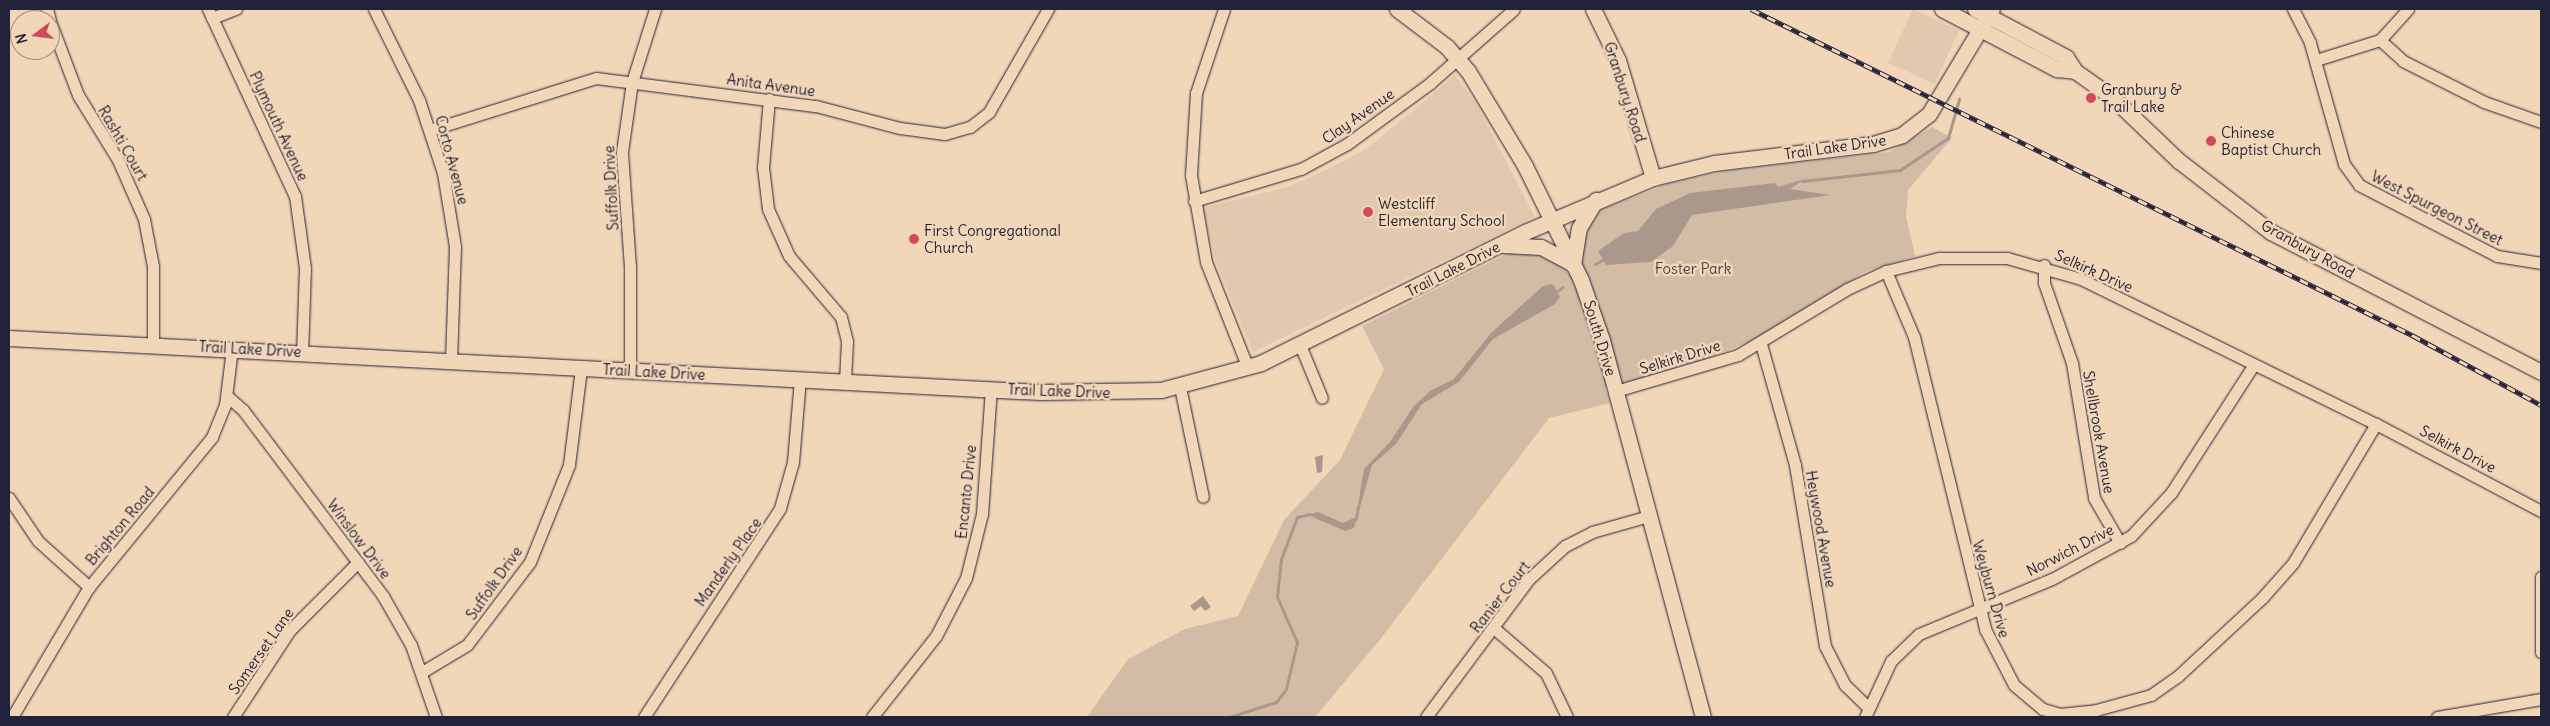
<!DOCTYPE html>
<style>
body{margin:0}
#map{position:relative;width:2550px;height:726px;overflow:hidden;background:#f1d6b8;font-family:Delius,sans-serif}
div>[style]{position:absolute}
.built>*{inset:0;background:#e2c8af;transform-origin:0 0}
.green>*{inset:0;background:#d3bca6}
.water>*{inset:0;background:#aa988d}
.stream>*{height:3px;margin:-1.5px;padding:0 1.5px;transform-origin:1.5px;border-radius:1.5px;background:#aa988d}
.roads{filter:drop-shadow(0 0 1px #22223b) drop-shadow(0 0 1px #22223b)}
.street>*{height:11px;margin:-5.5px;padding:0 5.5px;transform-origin:5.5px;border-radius:5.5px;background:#f1d6b8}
.secondary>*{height:15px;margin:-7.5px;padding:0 7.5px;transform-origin:7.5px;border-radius:7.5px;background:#f1d6b8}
.rail>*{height:5px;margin-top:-2.5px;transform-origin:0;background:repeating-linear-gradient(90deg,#f1d6b8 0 9px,#22223b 0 18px);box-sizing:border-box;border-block:1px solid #22223b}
.dots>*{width:14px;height:14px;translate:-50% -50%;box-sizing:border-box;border:2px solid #f1d6b8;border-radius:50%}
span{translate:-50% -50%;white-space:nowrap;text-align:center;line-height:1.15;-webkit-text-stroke:5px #f1d6b8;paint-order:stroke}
.street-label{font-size:15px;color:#22223b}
.poi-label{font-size:15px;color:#22223b}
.left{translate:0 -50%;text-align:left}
.park-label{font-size:15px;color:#454150}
.frame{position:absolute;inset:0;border:10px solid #22223b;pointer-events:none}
.north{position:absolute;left:10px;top:10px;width:50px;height:50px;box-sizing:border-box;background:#f1d6b8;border:1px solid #9e8e86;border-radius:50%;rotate:255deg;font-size:14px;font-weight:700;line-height:20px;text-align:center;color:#22223b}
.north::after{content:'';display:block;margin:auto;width:18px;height:22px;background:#d1495b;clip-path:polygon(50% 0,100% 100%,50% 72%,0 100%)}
</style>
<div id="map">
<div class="built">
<div style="left:1913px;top:9px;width:51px;height:59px;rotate:25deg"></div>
<div style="clip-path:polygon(1455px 75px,1476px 103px,1535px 217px,1253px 352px,1216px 262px,1202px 208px,1288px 187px,1326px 170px,1368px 148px)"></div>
</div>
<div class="green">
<div style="clip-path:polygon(1932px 127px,1952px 138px,1908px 190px,1906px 216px,1915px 256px,1865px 272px,1765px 336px,1686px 366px,1605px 388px,1610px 403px,1549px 418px,1379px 641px,1315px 717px,1087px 717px,1128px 659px,1185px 629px,1238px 616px,1284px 520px,1340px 460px,1384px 369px,1362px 326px,1508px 253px,1536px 251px,1552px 258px,1568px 273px,1582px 266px,1584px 231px,1598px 211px,1667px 184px,1724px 171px,1889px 152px)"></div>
</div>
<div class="water">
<div style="clip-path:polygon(1805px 179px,1790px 189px,1830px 195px,1692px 215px,1673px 246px,1651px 262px,1606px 265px,1598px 251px,1624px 233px,1638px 231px,1656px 209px,1690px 193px,1775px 183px,1778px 187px)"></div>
<div style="clip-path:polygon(1553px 284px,1560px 297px,1555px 304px,1493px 339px,1459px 382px,1422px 404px,1396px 444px,1372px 465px,1354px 528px,1345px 531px,1308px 515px,1318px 512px,1343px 523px,1356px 517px,1364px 469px,1390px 442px,1413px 407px,1430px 391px,1454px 379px,1491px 333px,1543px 286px)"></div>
<div style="clip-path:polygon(1323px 455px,1322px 472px,1317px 473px,1315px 457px)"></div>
<div style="clip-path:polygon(1203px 596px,1211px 607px,1205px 611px,1201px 606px,1194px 611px,1190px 606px)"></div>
</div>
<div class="stream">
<div style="left:1802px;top:181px;width:99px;rotate:-6.4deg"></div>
<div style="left:1900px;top:170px;width:58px;rotate:-33.7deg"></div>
<div style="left:1948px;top:138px;width:41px;rotate:-74.2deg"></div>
<div style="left:1595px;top:264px;width:13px;rotate:-29deg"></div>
<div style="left:1553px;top:294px;width:12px;rotate:-35deg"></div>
<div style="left:1356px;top:519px;width:13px;rotate:-81deg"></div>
<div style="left:1229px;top:717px;width:49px;rotate:-17.7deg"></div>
<div style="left:1276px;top:702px;width:16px;rotate:-52deg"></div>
<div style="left:1286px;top:689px;width:48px;rotate:-76.8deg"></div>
<div style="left:1297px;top:642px;width:49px;rotate:-114deg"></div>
<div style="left:1277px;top:597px;width:38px;rotate:-84deg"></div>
<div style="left:1281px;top:559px;width:45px;rotate:-69.1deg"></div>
<div style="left:1297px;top:517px;width:13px;rotate:-13deg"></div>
</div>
<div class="roads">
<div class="street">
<div style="left:47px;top:9px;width:11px;rotate:75deg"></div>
<div style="left:208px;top:9px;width:206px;rotate:65.1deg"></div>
<div style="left:295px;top:196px;width:73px;rotate:82.1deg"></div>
<div style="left:305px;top:268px;width:84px;rotate:92deg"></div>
<div style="left:374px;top:9px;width:102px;rotate:63.7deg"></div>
<div style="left:419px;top:100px;width:77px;rotate:71.8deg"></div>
<div style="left:443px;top:173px;width:74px;rotate:80.7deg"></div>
<div style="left:455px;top:246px;width:114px;rotate:92deg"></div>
<div style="left:1224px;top:9px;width:89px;rotate:108.4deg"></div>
<div style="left:1196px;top:93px;width:82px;rotate:93.5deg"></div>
<div style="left:1191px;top:175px;width:88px;rotate:80.2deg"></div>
<div style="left:1206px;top:262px;width:114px;rotate:68.4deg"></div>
<div style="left:2293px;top:9px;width:38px;rotate:63deg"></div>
<div style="left:2310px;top:43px;width:126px;rotate:74.3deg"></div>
<div style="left:2344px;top:164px;width:26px;rotate:54deg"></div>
<div style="left:2359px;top:185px;width:155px;rotate:27.2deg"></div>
<div style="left:2497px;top:256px;width:45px;rotate:9deg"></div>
<div style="left:212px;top:18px;width:26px;rotate:-21deg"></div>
<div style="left:50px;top:21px;width:79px;rotate:69.3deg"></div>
<div style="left:78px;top:95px;width:76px;rotate:58.4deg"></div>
<div style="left:118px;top:160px;width:64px;rotate:66.2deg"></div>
<div style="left:144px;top:219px;width:48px;rotate:79.2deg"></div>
<div style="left:153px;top:266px;width:79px;rotate:90deg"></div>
<div style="left:2380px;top:40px;width:31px;rotate:42deg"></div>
<div style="left:2403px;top:61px;width:91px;rotate:26.8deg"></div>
<div style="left:2484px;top:102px;width:60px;rotate:19.3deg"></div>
<div style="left:2316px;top:60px;width:67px;rotate:-17.4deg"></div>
<div style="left:2380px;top:40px;width:42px;rotate:-47.9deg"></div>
<div style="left:769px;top:99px;width:68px;rotate:95deg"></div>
<div style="left:763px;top:167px;width:42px;rotate:83.2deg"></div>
<div style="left:768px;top:209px;width:51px;rotate:65.9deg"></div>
<div style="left:789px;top:256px;width:80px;rotate:49.6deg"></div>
<div style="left:841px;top:317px;width:25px;rotate:76deg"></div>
<div style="left:847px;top:341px;width:40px;rotate:92.9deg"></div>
<div style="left:430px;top:130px;width:174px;rotate:-17.4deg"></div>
<div style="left:596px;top:78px;width:222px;rotate:7.3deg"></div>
<div style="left:816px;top:106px;width:87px;rotate:14.7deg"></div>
<div style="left:900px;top:128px;width:45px;rotate:7.6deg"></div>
<div style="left:945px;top:134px;width:26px;rotate:-16deg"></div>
<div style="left:970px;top:127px;width:24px;rotate:-38deg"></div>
<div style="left:989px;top:112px;width:119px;rotate:-60.2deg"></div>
<div style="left:1194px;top:201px;width:112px;rotate:-16.7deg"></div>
<div style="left:1301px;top:169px;width:52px;rotate:-28.5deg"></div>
<div style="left:1347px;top:144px;width:102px;rotate:-36.2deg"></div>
<div style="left:1429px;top:84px;width:113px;rotate:-41.4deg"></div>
<div style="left:2044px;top:265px;width:18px;rotate:90deg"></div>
<div style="left:2044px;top:283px;width:85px;rotate:70.7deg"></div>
<div style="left:2072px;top:363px;width:137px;rotate:80.7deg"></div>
<div style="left:2094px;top:498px;width:52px;rotate:60deg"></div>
<div style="left:1886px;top:271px;width:72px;rotate:67deg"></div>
<div style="left:1914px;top:337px;width:301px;rotate:76.3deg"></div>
<div style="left:1985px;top:629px;width:63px;rotate:62.6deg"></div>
<div style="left:2014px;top:685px;width:38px;rotate:40deg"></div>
<div style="left:2043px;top:709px;width:18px;rotate:16deg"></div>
<div style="left:2060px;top:714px;width:36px;rotate:-6deg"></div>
<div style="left:2096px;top:710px;width:57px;rotate:-15.3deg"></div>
<div style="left:2151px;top:695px;width:33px;rotate:-35deg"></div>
<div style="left:2178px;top:676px;width:115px;rotate:-42.9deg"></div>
<div style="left:2262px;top:598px;width:47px;rotate:-48.5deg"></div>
<div style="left:2293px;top:563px;width:162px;rotate:-59.2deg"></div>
<div style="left:1761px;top:344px;width:126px;rotate:74.3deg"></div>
<div style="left:1795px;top:465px;width:183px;rotate:80.6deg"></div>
<div style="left:1825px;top:646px;width:44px;rotate:62.9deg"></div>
<div style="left:1845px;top:685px;width:33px;rotate:44deg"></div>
<div style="left:1300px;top:345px;width:57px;rotate:67.5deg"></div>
<div style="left:630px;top:371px;width:104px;rotate:-90deg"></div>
<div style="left:630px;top:267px;width:115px;rotate:-94deg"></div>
<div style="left:622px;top:152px;width:71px;rotate:-81.9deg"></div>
<div style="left:632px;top:82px;width:77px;rotate:-72.5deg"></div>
<div style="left:1180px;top:387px;width:112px;rotate:78.2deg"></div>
<div style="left:1616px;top:391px;width:127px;rotate:-16.4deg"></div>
<div style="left:1738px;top:355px;width:127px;rotate:-31.2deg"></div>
<div style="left:1847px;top:289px;width:43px;rotate:-24.8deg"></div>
<div style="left:1886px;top:271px;width:55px;rotate:-13.8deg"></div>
<div style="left:1939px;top:258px;width:68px"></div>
<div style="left:2007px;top:258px;width:77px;rotate:15.8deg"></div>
<div style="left:2081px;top:279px;width:329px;rotate:26.2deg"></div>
<div style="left:2376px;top:424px;width:187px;rotate:27.8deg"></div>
<div style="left:227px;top:396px;width:21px;rotate:41deg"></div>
<div style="left:243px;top:410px;width:233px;rotate:53deg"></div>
<div style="left:383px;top:596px;width:56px;rotate:60.3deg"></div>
<div style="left:411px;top:645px;width:76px;rotate:70.9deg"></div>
<div style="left:9px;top:498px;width:52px;rotate:56deg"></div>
<div style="left:38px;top:541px;width:69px;rotate:42deg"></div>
<div style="left:2541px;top:577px;width:75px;rotate:90deg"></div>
<div style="left:1495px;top:629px;width:67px;rotate:40.8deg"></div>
<div style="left:1546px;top:673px;width:49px;rotate:64.5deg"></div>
<div style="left:422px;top:672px;width:52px;rotate:-31deg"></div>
<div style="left:467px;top:645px;width:104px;rotate:-52.8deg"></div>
<div style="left:530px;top:562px;width:105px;rotate:-68.1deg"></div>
<div style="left:569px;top:465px;width:98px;rotate:-82.9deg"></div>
<div style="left:12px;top:717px;width:151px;rotate:-59.4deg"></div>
<div style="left:89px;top:587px;width:194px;rotate:-50.6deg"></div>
<div style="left:212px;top:437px;width:35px;rotate:-68deg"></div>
<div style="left:225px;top:405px;width:56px;rotate:-82.9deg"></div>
<div style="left:233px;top:717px;width:104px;rotate:-56.8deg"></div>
<div style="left:290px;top:630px;width:96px;rotate:-45deg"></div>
<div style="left:644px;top:717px;width:249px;rotate:-56.9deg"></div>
<div style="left:780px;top:508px;width:48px;rotate:-74.2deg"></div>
<div style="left:793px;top:462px;width:83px;rotate:-85.2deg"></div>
<div style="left:872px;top:717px;width:103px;rotate:-51.7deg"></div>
<div style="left:936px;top:636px;width:65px;rotate:-62.7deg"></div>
<div style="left:966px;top:578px;width:66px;rotate:-76deg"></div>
<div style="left:982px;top:514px;width:125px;rotate:-85.9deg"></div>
<div style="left:1426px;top:717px;width:172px;rotate:-53.3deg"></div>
<div style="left:1529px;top:579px;width:49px;rotate:-42.5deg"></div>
<div style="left:1565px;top:546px;width:30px;rotate:-27deg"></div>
<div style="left:1592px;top:532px;width:59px;rotate:-15.7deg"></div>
<div style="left:1865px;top:717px;width:62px;rotate:-65.1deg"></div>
<div style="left:1891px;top:661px;width:39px;rotate:-44deg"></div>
<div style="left:1919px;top:634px;width:144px;rotate:-22.5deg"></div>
<div style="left:2052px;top:579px;width:90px;rotate:-28.6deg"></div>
<div style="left:2131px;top:536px;width:59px;rotate:-47.1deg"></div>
<div style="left:2171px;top:493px;width:153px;rotate:-57.2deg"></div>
<div style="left:2437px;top:717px;width:106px;rotate:-9.8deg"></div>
</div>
<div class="secondary">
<div style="left:1397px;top:9px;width:63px;rotate:37.2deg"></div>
<div style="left:1447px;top:47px;width:32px;rotate:49deg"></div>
<div style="left:1468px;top:71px;width:111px;rotate:59deg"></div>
<div style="left:1525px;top:166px;width:127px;rotate:63.8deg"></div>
<div style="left:1581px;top:280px;width:64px;rotate:70.7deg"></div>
<div style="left:1602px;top:340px;width:390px;rotate:75deg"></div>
<div style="left:1593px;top:9px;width:57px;rotate:63.9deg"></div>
<div style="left:1618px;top:60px;width:123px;rotate:73.5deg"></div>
<div style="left:1942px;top:9px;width:130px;rotate:27.6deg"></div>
<div style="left:2057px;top:69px;width:18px;rotate:6deg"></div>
<div style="left:1975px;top:9px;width:103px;rotate:27.8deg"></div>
<div style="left:2066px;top:57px;width:17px;rotate:57deg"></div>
<div style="left:2075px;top:71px;width:47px;rotate:35.4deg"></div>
<div style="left:2113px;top:98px;width:91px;rotate:43.7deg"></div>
<div style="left:2179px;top:161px;width:116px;rotate:37.7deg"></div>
<div style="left:2271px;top:232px;width:304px;rotate:27.4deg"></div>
<div style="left:1503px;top:245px;width:38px;rotate:3deg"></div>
<div style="left:1541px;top:247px;width:34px;rotate:28deg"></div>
<div style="left:1573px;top:265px;width:37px;rotate:-81deg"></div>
<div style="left:1579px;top:228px;width:33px;rotate:-59deg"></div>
<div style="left:9px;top:338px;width:1033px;rotate:3deg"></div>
<div style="left:1041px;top:392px;width:120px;rotate:-1deg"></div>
<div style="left:1161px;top:390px;width:104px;rotate:-15.1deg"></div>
<div style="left:1261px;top:363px;width:295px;rotate:-26.4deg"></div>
<div style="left:1525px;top:232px;width:139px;rotate:-22.9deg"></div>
<div style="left:1653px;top:178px;width:63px;rotate:-13.8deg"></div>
<div style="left:1714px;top:163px;width:160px;rotate:-6.8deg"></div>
<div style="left:1873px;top:144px;width:30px;rotate:-17deg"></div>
<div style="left:1902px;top:135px;width:34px;rotate:-38deg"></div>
<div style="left:1929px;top:114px;width:122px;rotate:-59deg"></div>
</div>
</div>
<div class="rail">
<div style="left:1751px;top:9px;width:737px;rotate:26.25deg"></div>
<div style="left:2412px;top:335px;width:147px;rotate:28.5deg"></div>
</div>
<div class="dots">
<div style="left:2091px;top:98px;background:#d1495b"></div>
<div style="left:2211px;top:141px;background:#d1495b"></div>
<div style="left:1368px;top:212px;background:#d1495b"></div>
<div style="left:914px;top:239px;background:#d1495b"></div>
</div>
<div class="street-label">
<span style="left:771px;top:85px;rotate:8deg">Anita Avenue</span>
<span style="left:1625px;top:92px;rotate:72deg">Granbury Road</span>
<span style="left:1358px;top:116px;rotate:-35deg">Clay Avenue</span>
<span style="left:279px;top:126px;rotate:65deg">Plymouth Avenue</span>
<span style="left:123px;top:143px;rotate:60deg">Rashti Court</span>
<span style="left:1835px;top:147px;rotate:-8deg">Trail Lake Drive</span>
<span style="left:452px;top:160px;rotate:75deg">Corto Avenue</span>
<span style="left:611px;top:188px;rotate:-93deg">Suffolk Drive</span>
<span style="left:2437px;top:208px;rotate:27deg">West Spurgeon Street</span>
<span style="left:2308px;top:249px;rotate:29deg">Granbury Road</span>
<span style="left:1453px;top:269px;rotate:-27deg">Trail Lake Drive</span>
<span style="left:2094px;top:271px;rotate:24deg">Selkirk Drive</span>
<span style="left:1600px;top:338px;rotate:73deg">South Drive</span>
<span style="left:250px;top:349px;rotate:3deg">Trail Lake Drive</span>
<span style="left:1680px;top:357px;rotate:-17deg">Selkirk Drive</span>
<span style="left:654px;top:372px;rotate:3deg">Trail Lake Drive</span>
<span style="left:1059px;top:391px;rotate:2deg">Trail Lake Drive</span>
<span style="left:2099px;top:432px;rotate:80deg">Shellbrook Avenue</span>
<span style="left:2458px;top:449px;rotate:28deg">Selkirk Drive</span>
<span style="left:966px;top:492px;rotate:-84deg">Encanto Drive</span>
<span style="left:120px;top:526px;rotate:-50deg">Brighton Road</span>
<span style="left:1821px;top:529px;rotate:80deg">Heywood Avenue</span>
<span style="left:359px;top:539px;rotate:53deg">Winslow Drive</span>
<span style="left:2070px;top:550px;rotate:-27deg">Norwich Drive</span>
<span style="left:728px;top:562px;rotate:-55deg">Manderly Place</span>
<span style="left:494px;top:583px;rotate:-55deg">Suffolk Drive</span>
<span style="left:1991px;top:589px;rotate:74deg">Weyburn Drive</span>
<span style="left:1500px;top:597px;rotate:-52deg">Ranier Court</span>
<span style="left:261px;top:651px;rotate:-55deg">Somerset Lane</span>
</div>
<div class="poi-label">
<span class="left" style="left:2101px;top:98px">Granbury &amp;<br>Trail Lake</span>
<span class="left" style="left:2221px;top:141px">Chinese<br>Baptist Church</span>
<span class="left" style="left:1378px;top:212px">Westcliff<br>Elementary School</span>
<span class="left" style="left:924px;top:239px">First Congregational<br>Church</span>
</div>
<div class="park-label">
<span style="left:1693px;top:269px">Foster Park</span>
</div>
<div class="frame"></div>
<div class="north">N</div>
</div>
